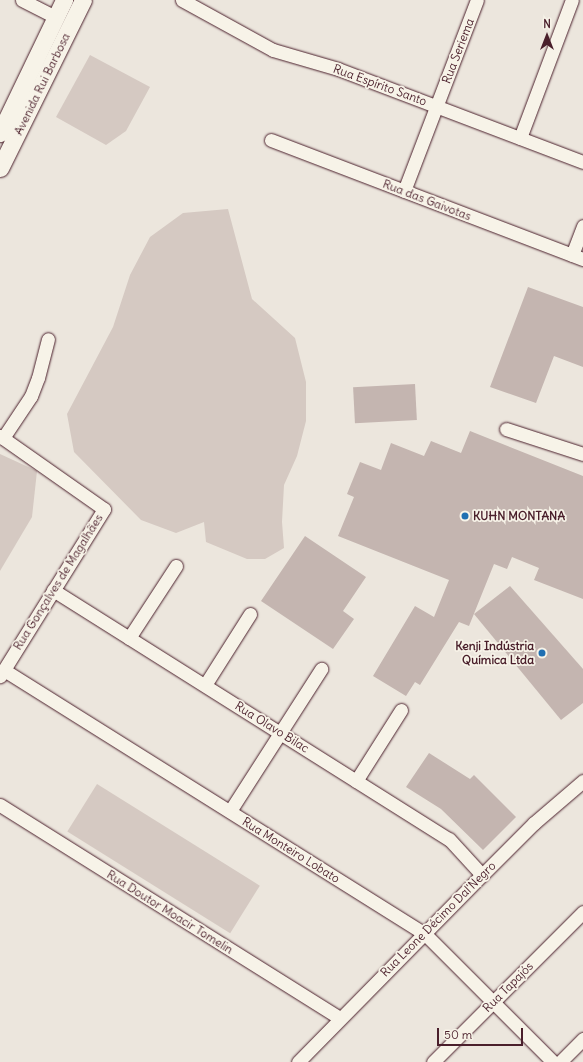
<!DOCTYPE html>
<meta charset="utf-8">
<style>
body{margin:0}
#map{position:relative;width:583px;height:1062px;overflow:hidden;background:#ece6dd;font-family:Delius,sans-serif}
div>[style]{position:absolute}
.green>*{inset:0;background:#d5c9c2;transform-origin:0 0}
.building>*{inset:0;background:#c4b5b0;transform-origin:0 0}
.roads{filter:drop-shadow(0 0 1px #4a1f2b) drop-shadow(0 0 1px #4a1f2b)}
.minor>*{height:13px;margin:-6.5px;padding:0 6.5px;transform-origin:6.5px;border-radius:6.5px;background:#f7f3e8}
.major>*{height:17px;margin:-8.5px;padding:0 8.5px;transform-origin:8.5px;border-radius:8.5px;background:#f7f3e8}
.dots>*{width:11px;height:11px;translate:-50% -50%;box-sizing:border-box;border:2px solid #f7f3e8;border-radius:50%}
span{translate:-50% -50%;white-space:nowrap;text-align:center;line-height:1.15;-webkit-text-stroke:3.5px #f7f3e8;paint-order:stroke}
.street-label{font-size:12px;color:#4a1f2b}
.poi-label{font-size:12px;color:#4a1f2b;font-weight:700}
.left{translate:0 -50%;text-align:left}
.right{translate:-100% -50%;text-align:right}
.north{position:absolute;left:527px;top:16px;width:40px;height:40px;-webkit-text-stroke:3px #f7f3e8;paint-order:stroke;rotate:0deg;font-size:11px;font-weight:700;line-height:16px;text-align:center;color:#4a1f2b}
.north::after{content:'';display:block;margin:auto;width:14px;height:18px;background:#4a1f2b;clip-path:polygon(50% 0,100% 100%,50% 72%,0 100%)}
.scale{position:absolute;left:437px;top:1028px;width:86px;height:18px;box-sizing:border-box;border:2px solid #4a1f2b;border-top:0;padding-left:5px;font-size:12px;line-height:14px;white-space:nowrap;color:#4a1f2b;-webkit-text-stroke:3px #f7f3e8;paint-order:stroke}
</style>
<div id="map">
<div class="green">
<div style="clip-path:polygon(90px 55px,150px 87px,126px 131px,106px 145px,56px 117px)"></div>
<div style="clip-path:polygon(228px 209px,252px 299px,295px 338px,306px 382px,306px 421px,297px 456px,284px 485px,282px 522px,284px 548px,265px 559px,247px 559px,206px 542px,204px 522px,176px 533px,141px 520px,74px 452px,67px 414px,113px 327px,130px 275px,150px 237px,183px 213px)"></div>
<div style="clip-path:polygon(0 454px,37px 471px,32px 517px,0 571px)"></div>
<div style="left:97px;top:784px;width:192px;height:56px;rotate:32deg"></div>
</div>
<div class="building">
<div style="clip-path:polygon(528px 287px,583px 307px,583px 367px,554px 356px,536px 403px,490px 387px)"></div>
<div style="left:415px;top:384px;width:36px;height:62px;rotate:87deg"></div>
<div style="clip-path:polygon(470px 431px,583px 476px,583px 599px,534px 580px,539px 568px,512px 557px,507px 569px,494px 564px,469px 626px,459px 622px,420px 685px,415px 682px,406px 696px,373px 676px,415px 606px,434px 617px,449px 580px,338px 536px,354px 497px,347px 494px,360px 462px,381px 470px,391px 443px,424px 456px,431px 441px,461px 453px)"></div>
<div style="clip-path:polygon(305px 536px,366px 577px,343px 611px,354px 619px,333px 649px,261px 601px)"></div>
<div style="clip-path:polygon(510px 586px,583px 669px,583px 703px,561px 720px,474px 614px)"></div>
<div style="clip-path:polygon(429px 753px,470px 779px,474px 775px,516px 817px,483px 850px,441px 809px,406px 787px)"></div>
</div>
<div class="roads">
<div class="minor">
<div style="left:22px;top:0;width:38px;rotate:27deg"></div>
<div style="left:182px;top:0;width:104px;rotate:28.8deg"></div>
<div style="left:273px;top:50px;width:68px;rotate:16.3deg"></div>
<div style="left:338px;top:69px;width:262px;rotate:20.8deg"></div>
<div style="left:520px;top:138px;width:147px;rotate:-69.4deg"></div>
<div style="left:271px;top:140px;width:334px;rotate:20.9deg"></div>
<div style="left:404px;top:191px;width:204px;rotate:-69.1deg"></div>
<div style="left:572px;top:255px;width:31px;rotate:-69deg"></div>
<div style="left:506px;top:429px;width:81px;rotate:18deg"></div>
<div style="left:0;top:436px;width:127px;rotate:35.1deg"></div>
<div style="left:104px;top:509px;width:197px;rotate:121.9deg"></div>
<div style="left:3px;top:438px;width:50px;rotate:-56.3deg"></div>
<div style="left:31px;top:396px;width:19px;rotate:-69deg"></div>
<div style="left:38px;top:378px;width:40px;rotate:-75.6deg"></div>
<div style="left:53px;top:590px;width:468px;rotate:32.2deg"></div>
<div style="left:449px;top:839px;width:49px;rotate:47.5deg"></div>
<div style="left:129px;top:638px;width:86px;rotate:-56.9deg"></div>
<div style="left:4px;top:670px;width:496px;rotate:32.1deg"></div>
<div style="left:424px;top:933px;width:182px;rotate:45deg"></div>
<div style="left:205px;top:685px;width:84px;rotate:-57.6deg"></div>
<div style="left:356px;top:781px;width:84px;rotate:-57.6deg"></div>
<div style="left:0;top:805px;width:401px;rotate:32.1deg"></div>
<div style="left:230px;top:811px;width:169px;rotate:-57.3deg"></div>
<div style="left:298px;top:1062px;width:262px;rotate:-45.5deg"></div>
<div style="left:482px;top:875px;width:74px;rotate:-45deg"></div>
<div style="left:534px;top:823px;width:65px;rotate:-40.6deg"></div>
<div style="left:433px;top:1062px;width:212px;rotate:-45deg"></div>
<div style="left:560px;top:1062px;width:33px;rotate:-45deg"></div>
</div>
<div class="major">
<div style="left:0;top:133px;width:148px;rotate:-64.3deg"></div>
<div style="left:0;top:168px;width:187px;rotate:-63.7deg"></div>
</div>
</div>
<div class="dots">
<div style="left:465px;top:516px;background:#1f6fb2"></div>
<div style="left:542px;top:653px;background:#1f6fb2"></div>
</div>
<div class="street-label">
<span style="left:458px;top:51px;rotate:-69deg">Rua Seriema</span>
<span style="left:42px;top:84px;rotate:-64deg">Avenida Rui Barbosa</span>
<span style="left:380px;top:85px;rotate:20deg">Rua Espírito Santo</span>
<span style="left:427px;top:200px;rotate:21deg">Rua das Gaivotas</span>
<span style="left:58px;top:582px;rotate:-58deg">Rua Gonçalves de Magalhães</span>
<span style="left:272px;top:727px;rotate:32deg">Rua Olavo Bilac</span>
<span style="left:291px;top:850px;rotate:32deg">Rua Monteiro Lobato</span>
<span style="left:170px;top:912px;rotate:32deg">Rua Doutor Moacir Tomelin</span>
<span style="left:438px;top:919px;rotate:-45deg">Rua Leone Décimo Dal'Negro</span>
<span style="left:508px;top:987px;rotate:-45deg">Rua Tapajós</span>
</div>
<div class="poi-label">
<span class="left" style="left:473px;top:516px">KUHN MONTANA</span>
<span class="right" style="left:534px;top:653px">Kenji Indústria<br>Química Ltda</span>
</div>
<div class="north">N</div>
<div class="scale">50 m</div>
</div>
